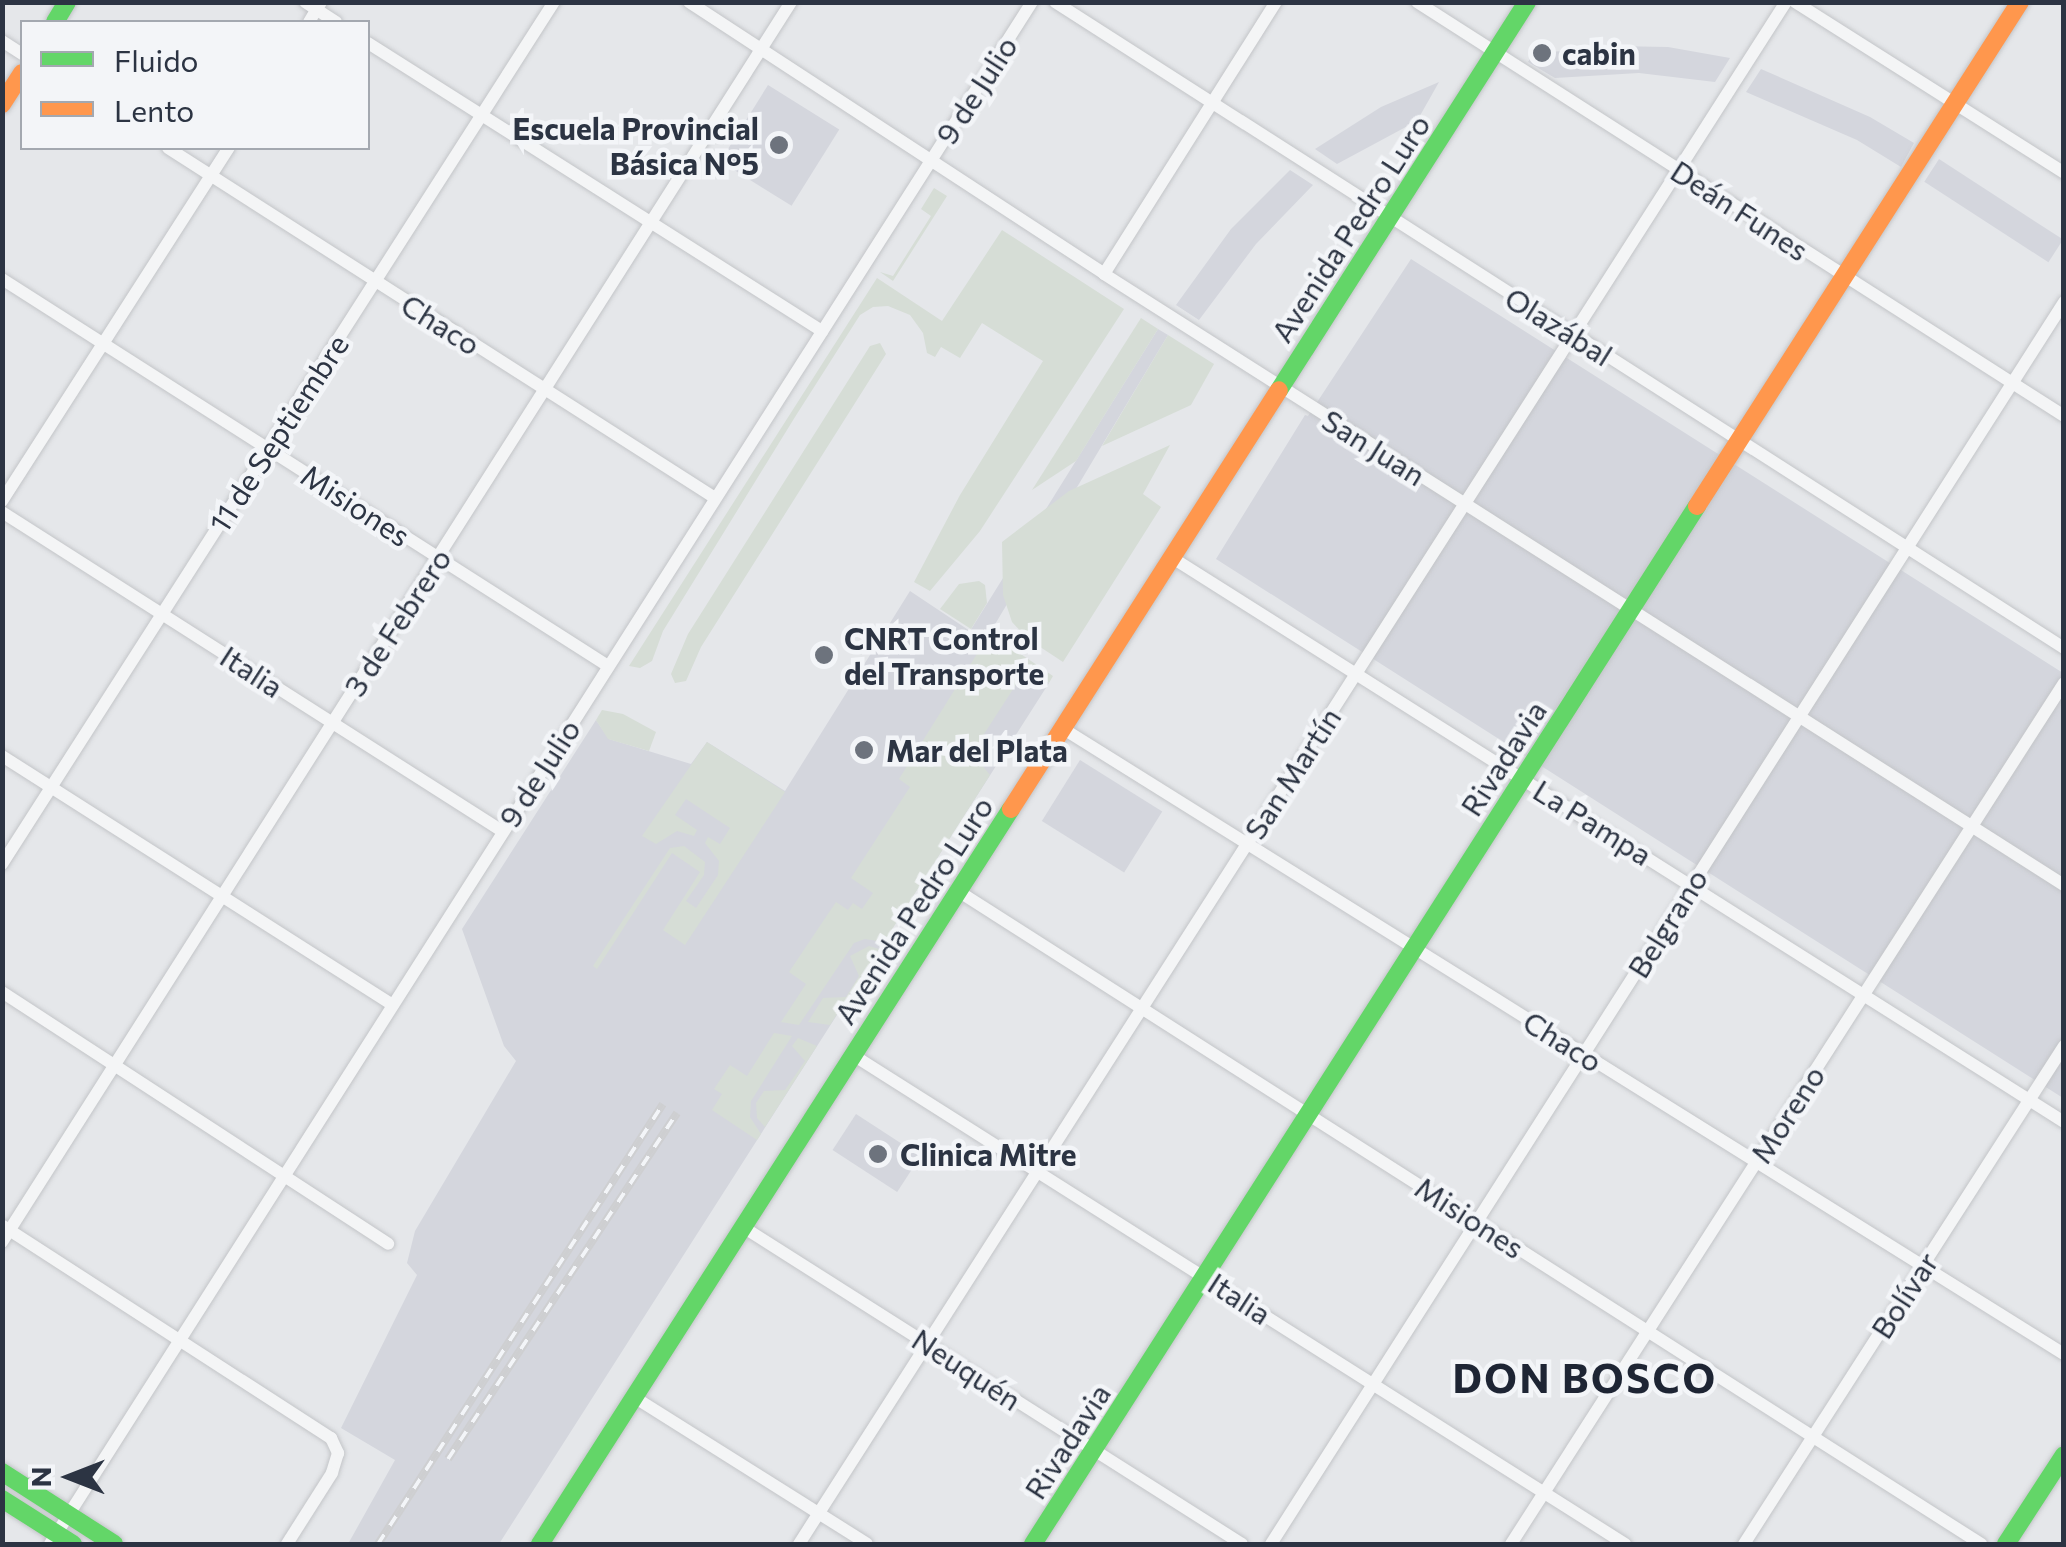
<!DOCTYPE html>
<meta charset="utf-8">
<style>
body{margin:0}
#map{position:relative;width:2066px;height:1547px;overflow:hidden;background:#e5e7ea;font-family:Commissioner,sans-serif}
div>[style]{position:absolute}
.built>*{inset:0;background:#d4d6dd;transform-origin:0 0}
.green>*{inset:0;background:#d6ddd6}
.roads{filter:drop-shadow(0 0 2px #c3c5c8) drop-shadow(0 0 2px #c3c5c8)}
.street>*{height:12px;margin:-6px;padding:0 6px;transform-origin:6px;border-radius:6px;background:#f4f5f6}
.fast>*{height:18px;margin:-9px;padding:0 9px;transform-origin:9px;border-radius:9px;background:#63d668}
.slow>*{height:18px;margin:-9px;padding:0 9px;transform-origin:9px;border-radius:9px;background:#ff974d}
.rail>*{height:8px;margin-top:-4px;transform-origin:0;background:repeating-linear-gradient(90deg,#f3f5f8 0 11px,#cecfd1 0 22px);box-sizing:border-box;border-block:2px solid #cecfd1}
.dots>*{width:28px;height:28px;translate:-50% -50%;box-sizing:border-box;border:5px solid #f3f5f8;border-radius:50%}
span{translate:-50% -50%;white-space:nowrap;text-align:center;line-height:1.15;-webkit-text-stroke:9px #f3f5f8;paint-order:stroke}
.poi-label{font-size:30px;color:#2c3443;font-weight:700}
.left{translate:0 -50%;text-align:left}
.right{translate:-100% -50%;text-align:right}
.street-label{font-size:30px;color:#2c3443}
.district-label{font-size:40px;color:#1e2534;font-weight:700;letter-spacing:2.5px}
.frame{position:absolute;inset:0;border:5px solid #2c3443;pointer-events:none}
.legend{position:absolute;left:20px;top:20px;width:350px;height:130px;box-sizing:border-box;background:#f3f5f8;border:2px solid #a3a8b0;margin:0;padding:12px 18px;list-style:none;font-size:30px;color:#2c3443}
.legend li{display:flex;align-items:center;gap:20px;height:50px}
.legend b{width:50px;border:2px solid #a3a8b0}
.north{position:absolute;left:20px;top:1427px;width:100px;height:100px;-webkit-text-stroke:8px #f3f5f8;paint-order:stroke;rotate:270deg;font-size:28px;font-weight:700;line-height:40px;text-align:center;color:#2c3443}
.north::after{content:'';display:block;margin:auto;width:35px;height:45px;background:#2c3443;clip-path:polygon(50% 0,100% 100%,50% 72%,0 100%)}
</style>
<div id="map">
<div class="built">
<div style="clip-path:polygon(1613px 46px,1668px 47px,1730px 58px,1715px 82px,1639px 73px,1555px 78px,1528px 62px,1533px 54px,1534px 60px,1551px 58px,1551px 52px)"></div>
<div style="clip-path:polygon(1761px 69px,1870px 117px,1914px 143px,1901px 167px,1857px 140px,1746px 92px)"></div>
<div style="clip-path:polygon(1439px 82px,1417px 121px,1337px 164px,1315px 149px,1381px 107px)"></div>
<div style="left:768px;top:85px;width:84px;height:90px;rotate:32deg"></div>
<div style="left:1939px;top:159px;width:148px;height:27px;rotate:33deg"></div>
<div style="clip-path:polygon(1290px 170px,1313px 185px,1256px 244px,1199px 320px,1176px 305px,1231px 229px)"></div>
<div style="clip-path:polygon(1411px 259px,2063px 673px,2063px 1098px,1216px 559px,1305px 415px,1308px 416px)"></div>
<div style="clip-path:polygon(1158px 329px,1168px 335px,985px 641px,1049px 683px,499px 1544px,348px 1544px,395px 1460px,341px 1428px,417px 1275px,407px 1263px,415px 1231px,516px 1061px,504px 1046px,462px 929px,596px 720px,609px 739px,691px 764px,707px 742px,785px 791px,910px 591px,970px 631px)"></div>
<div style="left:1080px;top:760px;width:97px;height:72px;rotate:32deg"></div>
<div style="left:856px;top:1114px;width:77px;height:43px;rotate:33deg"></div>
</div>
<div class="green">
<div style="clip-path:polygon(934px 188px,947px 196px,893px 281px,880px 272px,893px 276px,931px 216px,921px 209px)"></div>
<div style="clip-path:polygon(1002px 230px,1124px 309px,980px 531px,930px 591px,914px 582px,960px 495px,1043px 361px,982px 323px,960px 358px,941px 347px,935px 357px,927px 353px,923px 333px,910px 315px,888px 306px,873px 307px,860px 315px,795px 417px,663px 631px,652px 661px,640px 668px,629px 666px,877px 278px,942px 321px)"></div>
<div style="clip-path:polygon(1141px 318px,1158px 329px,1076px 461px,1032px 490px)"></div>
<div style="clip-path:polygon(1168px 335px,1214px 364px,1191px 405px,1102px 446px)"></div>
<div style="clip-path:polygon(880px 343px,886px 354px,701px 647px,686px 681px,675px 683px,671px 674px,688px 634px,870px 346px)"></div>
<div style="clip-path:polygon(1170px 445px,1143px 494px,1161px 507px,1063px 662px,1028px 639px,1012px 622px,1003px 595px,1002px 542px,1069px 491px)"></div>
<div style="clip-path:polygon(979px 581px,985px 585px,987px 603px,971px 629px,940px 609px,959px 584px)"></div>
<div style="clip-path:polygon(995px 625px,1012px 648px,1053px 676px,1049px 683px,1026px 669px,973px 751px,984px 759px,981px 764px,990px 775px,884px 942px,865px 939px,854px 943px,799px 1025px,781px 1022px,806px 984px,789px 972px,836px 902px,848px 910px,853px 903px,862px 909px,873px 893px,851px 878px,910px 787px,899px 779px)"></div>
<div style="clip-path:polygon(602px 710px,623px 714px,656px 732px,649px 751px,608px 739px,596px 720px)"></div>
<div style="clip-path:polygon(707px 742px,785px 792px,685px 945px,663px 930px,700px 872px,672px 853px,597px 969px,593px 966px,670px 848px,684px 846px,705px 862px,704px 875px,686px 901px,696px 908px,718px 875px,719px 861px,705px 843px,708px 837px,720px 844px,730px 828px,686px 799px,675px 815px,697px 830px,694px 836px,677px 831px,656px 844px,642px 836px)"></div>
<div style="clip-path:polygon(869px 946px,879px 949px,830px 1025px,808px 1022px,823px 998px,846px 997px,859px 976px,850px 956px)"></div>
<div style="clip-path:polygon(774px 1033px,792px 1036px,751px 1101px,750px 1117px,761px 1134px,757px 1140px,712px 1110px,722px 1094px,714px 1089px,730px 1065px,747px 1076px)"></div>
<div style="clip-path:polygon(798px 1038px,817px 1046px,765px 1127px,757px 1118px,756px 1103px,764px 1091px,785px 1090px,805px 1061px,792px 1046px)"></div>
</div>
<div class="roads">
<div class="street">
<div style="left:305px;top:2px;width:37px;rotate:33deg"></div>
<div style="left:689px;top:2px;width:496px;rotate:33.2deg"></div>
<div style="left:1104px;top:274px;width:1138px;rotate:32.48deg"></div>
<div style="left:1055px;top:2px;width:1198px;rotate:32.63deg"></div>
<div style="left:1417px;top:2px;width:768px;rotate:32.61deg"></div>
<div style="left:1795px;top:2px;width:319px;rotate:32.4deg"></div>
<div style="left:309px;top:22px;width:23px;rotate:-59deg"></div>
<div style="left:2px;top:41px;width:24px;rotate:33deg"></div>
<div style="left:368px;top:43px;width:538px;rotate:32.39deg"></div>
<div style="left:168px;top:148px;width:649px;rotate:32.61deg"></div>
<div style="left:1104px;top:274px;width:322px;rotate:-57.7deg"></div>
<div style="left:2px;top:279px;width:719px;rotate:32.56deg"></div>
<div style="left:2px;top:501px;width:420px;rotate:-57.3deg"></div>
<div style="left:2px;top:512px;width:593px;rotate:32.54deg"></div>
<div style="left:1171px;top:557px;width:1057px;rotate:32.32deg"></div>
<div style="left:1062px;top:728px;width:1181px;rotate:32deg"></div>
<div style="left:2px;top:756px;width:461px;rotate:32.5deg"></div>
<div style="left:2px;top:864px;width:1024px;rotate:-57.37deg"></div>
<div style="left:958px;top:891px;width:1214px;rotate:32.55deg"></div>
<div style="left:2px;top:992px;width:461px;rotate:33.1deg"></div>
<div style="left:853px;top:1055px;width:914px;rotate:32.35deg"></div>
<div style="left:3px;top:1226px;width:391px;rotate:32.9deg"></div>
<div style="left:331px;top:1438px;width:17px;rotate:65deg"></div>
<div style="left:338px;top:1453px;width:21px;rotate:107deg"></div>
<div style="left:332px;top:1473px;width:84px;rotate:122.4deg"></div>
<div style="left:743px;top:1227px;width:591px;rotate:32.43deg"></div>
<div style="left:2px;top:1242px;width:1470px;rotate:-57.53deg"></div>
<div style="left:634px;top:1397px;width:275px;rotate:32.2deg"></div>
<div style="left:50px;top:1544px;width:1828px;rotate:-57.51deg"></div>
<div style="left:799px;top:1544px;width:1831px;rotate:-57.38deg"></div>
<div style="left:1271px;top:1544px;width:1474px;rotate:-57.44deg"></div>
<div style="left:1511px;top:1544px;width:1023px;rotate:-57.29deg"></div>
<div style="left:1744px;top:1544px;width:592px;rotate:-57.28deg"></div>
</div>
<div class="fast">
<div style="left:55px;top:22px;width:23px;rotate:-59deg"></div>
<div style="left:1279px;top:390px;width:460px;rotate:-57.4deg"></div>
<div style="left:2px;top:1472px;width:133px;rotate:32.7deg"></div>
<div style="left:2px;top:1499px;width:84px;rotate:32.4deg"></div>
<div style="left:540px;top:1544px;width:873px;rotate:-57.35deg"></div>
<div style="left:1033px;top:1544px;width:1232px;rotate:-57.39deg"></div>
<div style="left:2006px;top:1544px;width:106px;rotate:-56.9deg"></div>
</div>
<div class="slow">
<div style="left:2px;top:104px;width:37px;rotate:-57deg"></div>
<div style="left:1697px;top:506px;width:599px;rotate:-57.35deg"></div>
<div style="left:1011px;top:809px;width:497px;rotate:-57.4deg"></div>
</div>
</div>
<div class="rail">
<div style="left:448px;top:1459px;width:415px;rotate:-56.5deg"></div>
<div style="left:378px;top:1544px;width:524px;rotate:-57.07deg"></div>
</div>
<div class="dots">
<div style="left:1542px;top:53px;background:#6d737d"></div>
<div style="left:779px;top:145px;background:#6d737d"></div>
<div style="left:824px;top:655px;background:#6d737d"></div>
<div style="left:864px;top:750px;background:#6d737d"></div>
<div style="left:878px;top:1154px;background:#6d737d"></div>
</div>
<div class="poi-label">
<span class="left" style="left:1562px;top:53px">cabin</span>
<span class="right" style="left:759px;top:145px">Escuela Provincial<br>Básica N°5</span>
<span class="left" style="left:844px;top:655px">CNRT Control<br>del Transporte</span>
<span class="left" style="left:886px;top:750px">Mar del Plata</span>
<span class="left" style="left:900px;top:1154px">Clinica Mitre</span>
</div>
<div class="street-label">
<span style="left:976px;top:90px;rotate:-57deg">9 de Julio</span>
<span style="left:1740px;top:210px;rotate:33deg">Deán Funes</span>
<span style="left:1350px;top:228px;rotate:-57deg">Avenida Pedro Luro</span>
<span style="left:441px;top:324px;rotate:32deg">Chaco</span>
<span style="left:1559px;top:326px;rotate:32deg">Olazábal</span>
<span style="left:278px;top:433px;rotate:-57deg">11 de Septiembre</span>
<span style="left:1374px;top:447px;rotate:32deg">San Juan</span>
<span style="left:356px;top:505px;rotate:33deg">Misiones</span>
<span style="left:397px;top:622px;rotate:-57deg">3 de Febrero</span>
<span style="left:252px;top:671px;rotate:33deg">Italia</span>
<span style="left:1503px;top:758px;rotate:-57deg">Rivadavia</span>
<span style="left:539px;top:773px;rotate:-57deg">9 de Julio</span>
<span style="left:1292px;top:773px;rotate:-57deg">San Martín</span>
<span style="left:1593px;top:822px;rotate:32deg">La Pampa</span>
<span style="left:913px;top:910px;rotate:-57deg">Avenida Pedro Luro</span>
<span style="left:1667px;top:923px;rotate:-58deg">Belgrano</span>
<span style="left:1563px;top:1041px;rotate:32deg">Chaco</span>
<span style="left:1787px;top:1114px;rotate:-57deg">Moreno</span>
<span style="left:1470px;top:1217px;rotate:33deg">Misiones</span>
<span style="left:1904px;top:1295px;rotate:-57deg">Bolívar</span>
<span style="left:1240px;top:1298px;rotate:33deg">Italia</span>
<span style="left:967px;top:1369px;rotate:33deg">Neuquén</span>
<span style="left:1067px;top:1441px;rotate:-57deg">Rivadavia</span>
</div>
<div class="district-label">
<span style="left:1585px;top:1377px">DON BOSCO</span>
</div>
<div class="frame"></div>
<ul class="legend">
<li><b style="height:12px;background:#63d668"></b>Fluido</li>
<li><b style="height:12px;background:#ff974d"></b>Lento</li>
</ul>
<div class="north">N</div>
</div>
